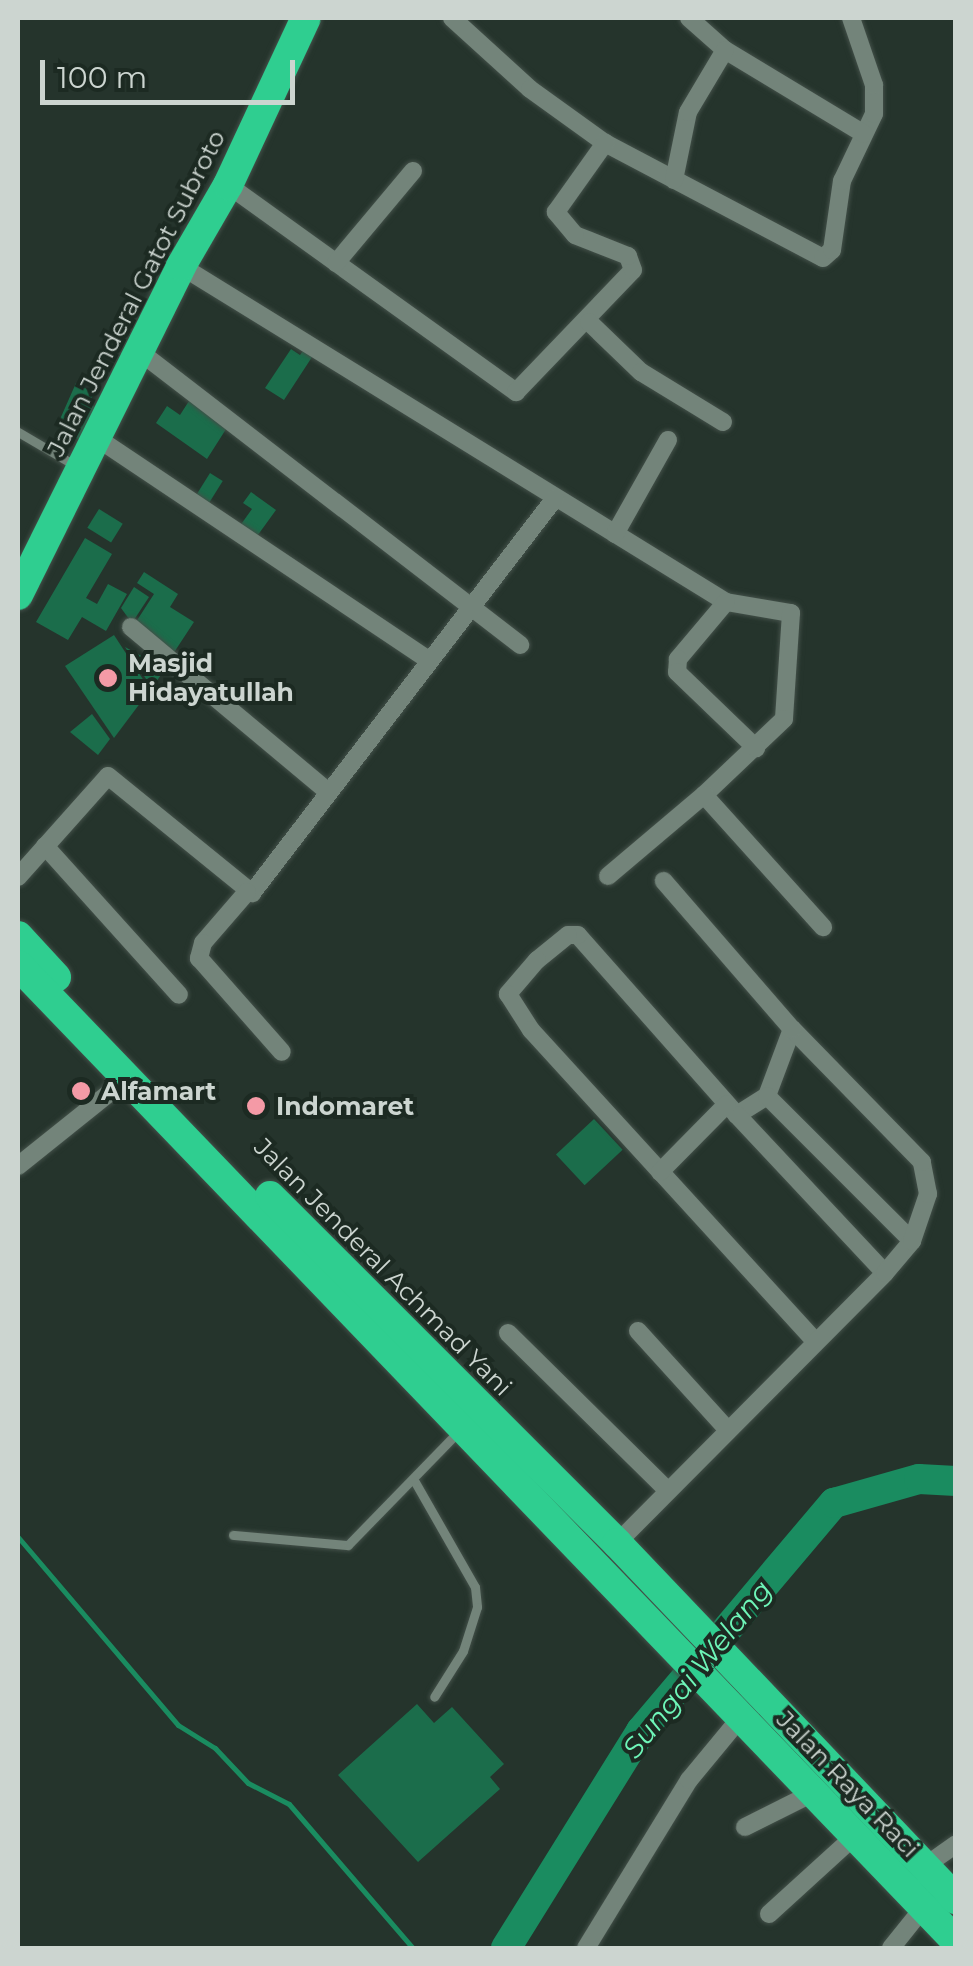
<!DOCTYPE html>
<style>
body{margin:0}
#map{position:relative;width:973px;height:1966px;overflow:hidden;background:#25342c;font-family:Montserrat,sans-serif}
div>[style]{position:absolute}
.stream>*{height:5px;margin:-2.5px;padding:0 2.5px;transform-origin:2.5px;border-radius:2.5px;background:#1a8c60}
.river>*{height:30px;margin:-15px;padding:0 15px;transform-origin:15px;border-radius:15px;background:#1a8c60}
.building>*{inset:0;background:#1b6d4b;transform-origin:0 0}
.roads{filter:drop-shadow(0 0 2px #435049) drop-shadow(0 0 2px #435049)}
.lane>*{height:9px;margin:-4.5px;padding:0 4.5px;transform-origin:4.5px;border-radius:4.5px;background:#73847a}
.street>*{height:18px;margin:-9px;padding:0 9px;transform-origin:9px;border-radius:9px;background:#73847a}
.highway>*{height:30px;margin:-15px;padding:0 15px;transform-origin:15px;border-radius:15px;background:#2fce90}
.dots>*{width:28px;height:28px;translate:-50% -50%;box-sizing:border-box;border:5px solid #1c2a22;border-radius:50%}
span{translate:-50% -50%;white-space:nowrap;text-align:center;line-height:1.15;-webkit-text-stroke:8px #1c2a22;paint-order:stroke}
.street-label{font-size:25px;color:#ccd5d0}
.poi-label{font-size:25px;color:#ccd5d0;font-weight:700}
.left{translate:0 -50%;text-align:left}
.water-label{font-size:28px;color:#6ef5b8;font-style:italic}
.frame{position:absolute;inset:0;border:20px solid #ccd5d0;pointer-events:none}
.scale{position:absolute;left:40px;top:60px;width:255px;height:45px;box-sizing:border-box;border:5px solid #ccd5d0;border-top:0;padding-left:12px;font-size:30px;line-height:35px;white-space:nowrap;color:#ccd5d0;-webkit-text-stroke:8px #1c2a22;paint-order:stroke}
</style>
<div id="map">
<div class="stream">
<div style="left:18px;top:1537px;width:247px;rotate:49.6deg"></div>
<div style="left:178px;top:1725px;width:44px;rotate:31.9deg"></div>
<div style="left:215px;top:1748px;width:48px;rotate:46.7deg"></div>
<div style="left:248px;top:1783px;width:46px;rotate:27.1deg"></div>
<div style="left:289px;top:1804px;width:190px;rotate:49.3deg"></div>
</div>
<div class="river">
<div style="left:506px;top:1948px;width:256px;rotate:-58.1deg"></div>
<div style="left:641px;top:1731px;width:299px;rotate:-49.8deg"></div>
<div style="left:834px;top:1503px;width:88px;rotate:-15.8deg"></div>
<div style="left:919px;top:1479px;width:37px;rotate:3deg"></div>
</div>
<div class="building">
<div style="clip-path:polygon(305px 348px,314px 354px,284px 400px,265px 388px,291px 349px,300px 355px)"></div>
<div style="clip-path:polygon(76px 383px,94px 393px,89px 403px,101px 411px,83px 442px,57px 426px)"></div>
<div style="clip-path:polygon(189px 401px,228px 426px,207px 459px,156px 423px,167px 406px,180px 415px)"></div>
<div style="left:210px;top:473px;width:15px;height:28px;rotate:32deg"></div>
<div style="clip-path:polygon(251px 492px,276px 510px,255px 539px,239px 527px,252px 509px,243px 503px)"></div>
<div style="left:99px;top:509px;width:28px;height:22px;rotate:32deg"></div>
<div style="clip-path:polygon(85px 538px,112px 554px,86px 598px,97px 604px,108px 584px,127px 594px,106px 631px,82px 617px,68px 640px,36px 622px)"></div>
<div style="clip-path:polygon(144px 572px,178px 594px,170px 607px,194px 622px,171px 657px,134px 625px,154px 594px,137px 583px)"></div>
<div style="clip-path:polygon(134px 587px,149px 597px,132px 623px,121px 608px)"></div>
<div style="clip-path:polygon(114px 635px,150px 690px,114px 738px,65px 666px)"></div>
<div style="clip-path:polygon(125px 647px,165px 669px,152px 688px)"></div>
<div style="clip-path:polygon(92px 714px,110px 739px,98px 755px,70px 732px)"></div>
<div style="left:594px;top:1119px;width:42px;height:52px;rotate:47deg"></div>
<div style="clip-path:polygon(417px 1704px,434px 1723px,452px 1707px,504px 1764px,490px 1777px,500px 1789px,418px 1862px,338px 1775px)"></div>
</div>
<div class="roads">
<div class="lane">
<div style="left:18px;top:432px;width:67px;rotate:30.4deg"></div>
<div style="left:415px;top:1482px;width:121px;rotate:60.3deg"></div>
<div style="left:475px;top:1587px;width:20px;rotate:84deg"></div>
<div style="left:477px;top:1607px;width:46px;rotate:107.7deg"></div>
<div style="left:463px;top:1651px;width:54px;rotate:122.2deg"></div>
<div style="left:233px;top:1535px;width:115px;rotate:5deg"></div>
<div style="left:348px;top:1545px;width:158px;rotate:-45.8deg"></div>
</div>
<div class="street">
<div style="left:452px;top:18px;width:105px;rotate:42.3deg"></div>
<div style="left:530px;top:89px;width:92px;rotate:35.8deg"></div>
<div style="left:605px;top:143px;width:246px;rotate:27.8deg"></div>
<div style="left:823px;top:258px;width:12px;rotate:-42deg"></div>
<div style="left:832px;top:250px;width:70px;rotate:-81.8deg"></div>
<div style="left:842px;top:181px;width:74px;rotate:-64.5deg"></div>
<div style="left:874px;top:114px;width:29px;rotate:-90deg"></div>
<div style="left:874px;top:85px;width:71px;rotate:-108.9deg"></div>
<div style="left:689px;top:18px;width:48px;rotate:41.6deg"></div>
<div style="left:725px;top:50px;width:162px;rotate:31.1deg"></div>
<div style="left:674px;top:180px;width:69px;rotate:-78.4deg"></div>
<div style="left:688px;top:112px;width:72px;rotate:-59.2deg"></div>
<div style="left:228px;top:185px;width:355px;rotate:35.7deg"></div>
<div style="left:516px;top:392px;width:169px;rotate:-46.2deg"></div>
<div style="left:633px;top:270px;width:15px;rotate:-110deg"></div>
<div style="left:628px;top:256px;width:57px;rotate:-158.4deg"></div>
<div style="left:575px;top:235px;width:30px;rotate:-130deg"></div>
<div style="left:556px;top:212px;width:85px;rotate:-54.6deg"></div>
<div style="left:336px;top:263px;width:120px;rotate:-50.1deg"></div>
<div style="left:181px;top:266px;width:640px;rotate:31.65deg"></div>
<div style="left:726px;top:602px;width:66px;rotate:9.6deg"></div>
<div style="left:791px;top:613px;width:106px;rotate:93.8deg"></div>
<div style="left:784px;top:719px;width:110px;rotate:136.5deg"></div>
<div style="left:704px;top:795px;width:178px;rotate:48deg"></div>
<div style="left:589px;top:322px;width:72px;rotate:43.9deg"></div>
<div style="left:641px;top:372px;width:96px;rotate:31.4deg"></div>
<div style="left:140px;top:352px;width:480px;rotate:37.6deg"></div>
<div style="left:97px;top:438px;width:399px;rotate:33.8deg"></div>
<div style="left:615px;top:534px;width:108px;rotate:-60.6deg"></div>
<div style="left:726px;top:602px;width:75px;rotate:130.1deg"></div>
<div style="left:678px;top:659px;width:13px;rotate:94deg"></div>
<div style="left:677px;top:672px;width:110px;rotate:43.9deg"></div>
<div style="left:131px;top:627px;width:256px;rotate:39.9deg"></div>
<div style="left:45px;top:846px;width:200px;rotate:48deg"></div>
<div style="left:608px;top:876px;width:126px;rotate:-40.2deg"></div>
<div style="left:18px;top:877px;width:135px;rotate:-48.3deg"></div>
<div style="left:108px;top:776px;width:186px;rotate:39.1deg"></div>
<div style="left:252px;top:893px;width:498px;rotate:-52.5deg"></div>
<div style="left:247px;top:892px;width:67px;rotate:130.8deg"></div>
<div style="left:203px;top:943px;width:16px;rotate:105deg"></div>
<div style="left:199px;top:958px;width:125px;rotate:48.6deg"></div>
<div style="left:792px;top:1029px;width:72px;rotate:110.5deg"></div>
<div style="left:767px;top:1096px;width:36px;rotate:148deg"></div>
<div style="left:737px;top:1115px;width:240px;rotate:-131.5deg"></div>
<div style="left:578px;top:935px;width:10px;rotate:180deg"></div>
<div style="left:568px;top:935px;width:40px;rotate:141deg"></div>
<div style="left:537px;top:960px;width:45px;rotate:130.5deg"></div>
<div style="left:508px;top:994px;width:43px;rotate:57.4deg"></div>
<div style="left:531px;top:1030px;width:421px;rotate:47.6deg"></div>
<div style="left:767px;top:1096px;width:205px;rotate:45deg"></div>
<div style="left:737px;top:1115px;width:216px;rotate:46.9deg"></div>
<div style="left:18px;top:1166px;width:141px;rotate:-38.7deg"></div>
<div style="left:660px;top:1172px;width:95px;rotate:-45.4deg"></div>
<div style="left:638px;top:1331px;width:132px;rotate:47.8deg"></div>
<div style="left:508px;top:1333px;width:223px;rotate:44.6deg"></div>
<div style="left:617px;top:1543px;width:380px;rotate:-45.2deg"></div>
<div style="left:885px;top:1273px;width:42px;rotate:-49.8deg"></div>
<div style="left:912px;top:1241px;width:50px;rotate:-71.2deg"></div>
<div style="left:928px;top:1194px;width:33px;rotate:-101deg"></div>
<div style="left:922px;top:1162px;width:186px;rotate:-134.3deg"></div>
<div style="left:792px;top:1029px;width:196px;rotate:-130.9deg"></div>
<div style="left:745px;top:1827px;width:80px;rotate:-26.6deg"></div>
<div style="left:925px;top:1866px;width:38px;rotate:-35deg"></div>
<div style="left:769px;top:1914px;width:119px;rotate:-42.3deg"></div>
<div style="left:586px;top:1948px;width:197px;rotate:-58.5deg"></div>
<div style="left:689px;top:1780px;width:83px;rotate:-50.4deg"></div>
<div style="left:891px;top:1948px;width:53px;rotate:-51.2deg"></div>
</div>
<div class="highway">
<div style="left:18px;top:595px;width:367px;rotate:-63.6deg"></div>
<div style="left:181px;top:266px;width:94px;rotate:-59.9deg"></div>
<div style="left:228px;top:185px;width:184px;rotate:-65deg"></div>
<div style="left:18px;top:936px;width:56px;rotate:47.2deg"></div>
<div style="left:18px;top:965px;width:1354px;rotate:46.14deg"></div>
<div style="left:270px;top:1196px;width:491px;rotate:45deg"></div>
<div style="left:617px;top:1543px;width:492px;rotate:46.4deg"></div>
</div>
</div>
<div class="dots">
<div style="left:108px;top:678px;background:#f49aa6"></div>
<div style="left:81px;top:1091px;background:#f49aa6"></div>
<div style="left:256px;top:1106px;background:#f49aa6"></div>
</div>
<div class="street-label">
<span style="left:136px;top:293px;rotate:-63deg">Jalan Jenderal Gatot Subroto</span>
<span style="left:383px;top:1267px;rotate:45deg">Jalan Jenderal Achmad Yani</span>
<span style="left:848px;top:1784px;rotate:46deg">Jalan Raya Raci</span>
</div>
<div class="poi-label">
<span class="left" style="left:128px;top:678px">Masjid<br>Hidayatullah</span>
<span class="left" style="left:101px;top:1091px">Alfamart</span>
<span class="left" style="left:276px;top:1106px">Indomaret</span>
</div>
<div class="water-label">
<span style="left:697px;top:1669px;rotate:-51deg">Sungai Welang</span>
</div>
<div class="frame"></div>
<div class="scale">100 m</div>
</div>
